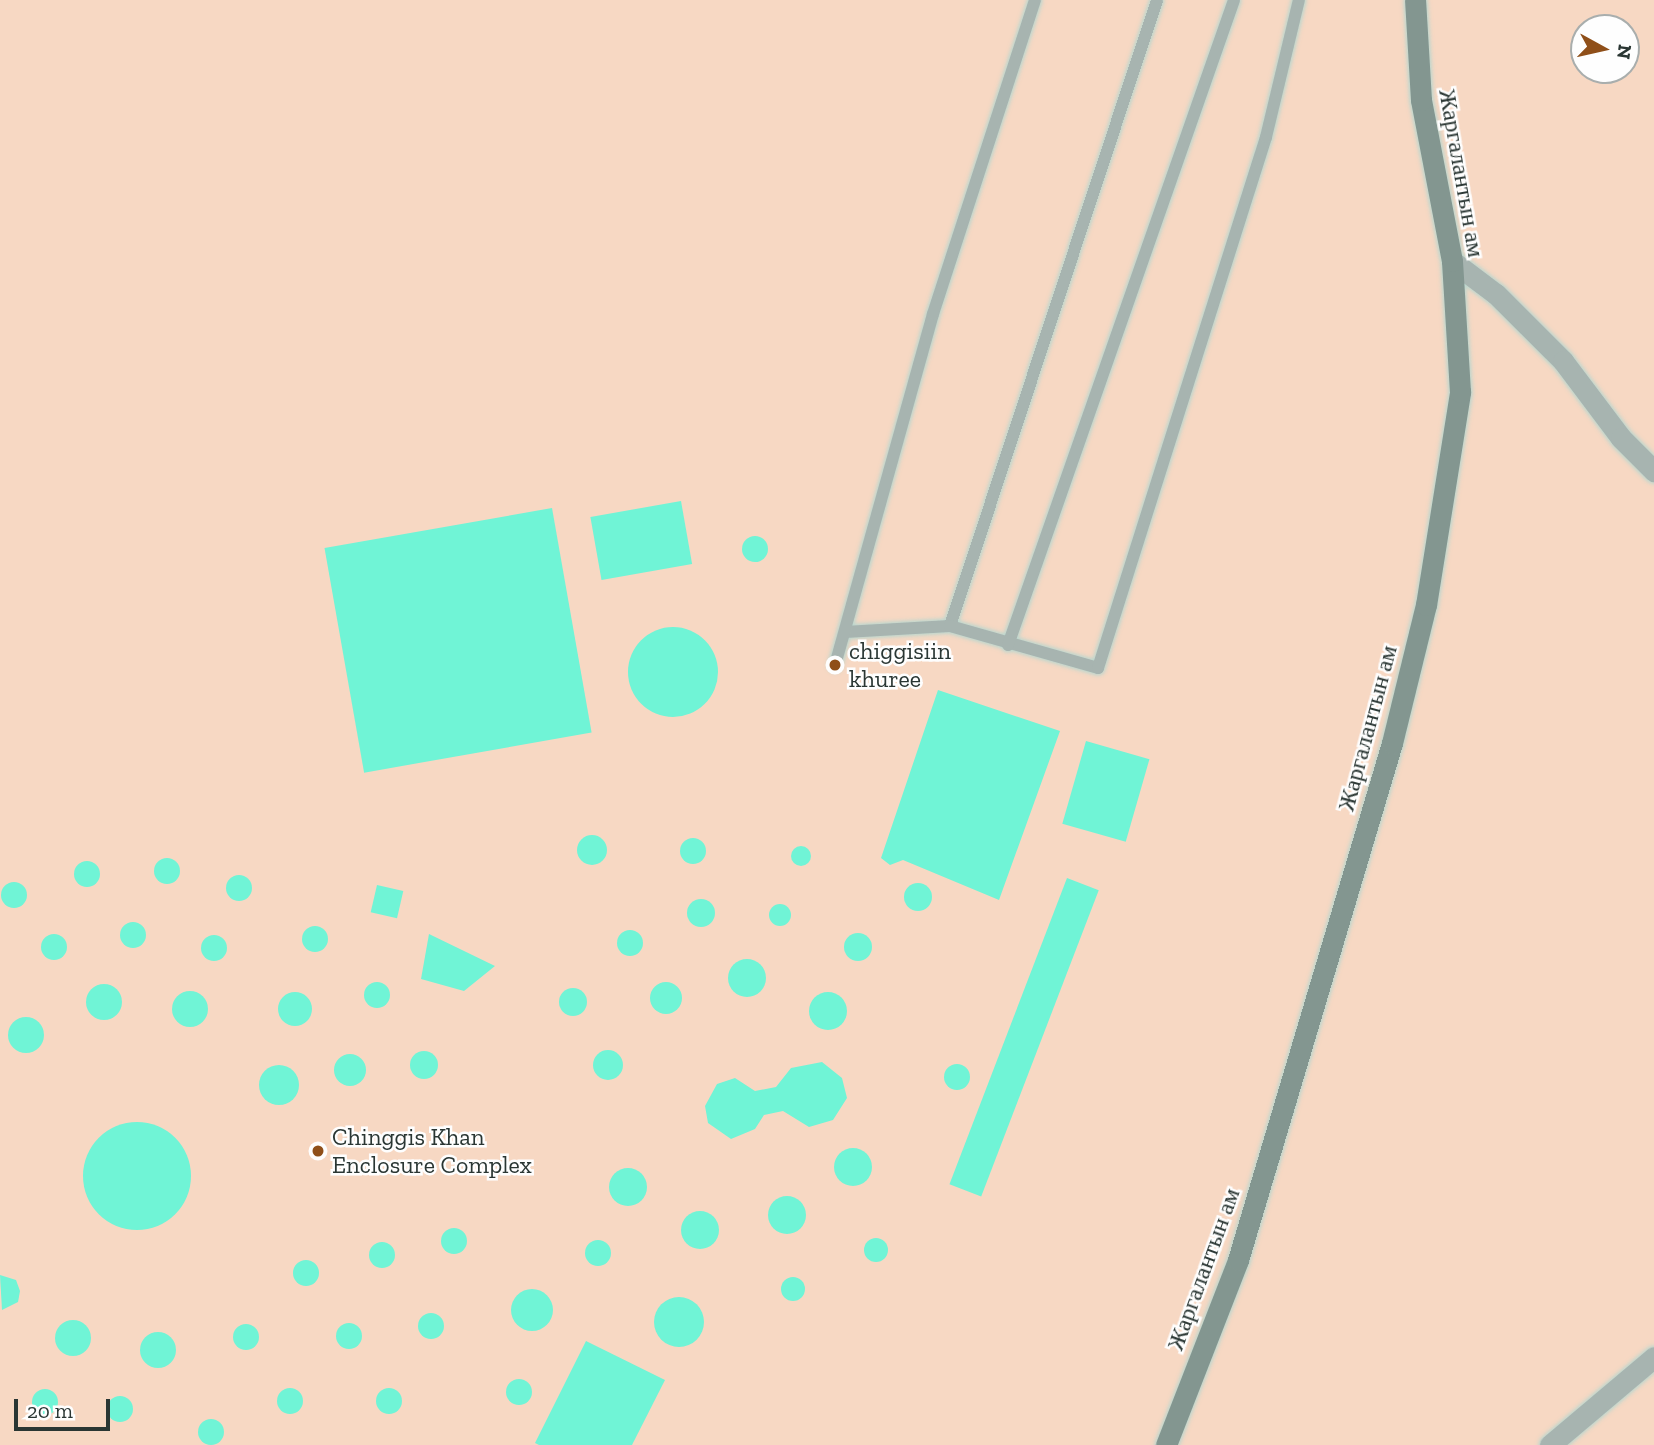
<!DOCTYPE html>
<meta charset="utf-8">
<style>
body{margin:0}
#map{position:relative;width:1654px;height:1445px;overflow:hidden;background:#daf9f0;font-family:"Zilla Slab",serif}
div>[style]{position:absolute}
.green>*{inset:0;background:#f7d8c3}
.building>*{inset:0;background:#70f4d6;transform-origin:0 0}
.round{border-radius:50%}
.roads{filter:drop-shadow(0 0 2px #bad6ce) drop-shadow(0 0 2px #bad6ce)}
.lane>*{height:12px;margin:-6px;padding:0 6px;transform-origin:6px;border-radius:6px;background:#a7b4b0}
.street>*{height:21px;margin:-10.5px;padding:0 10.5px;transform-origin:10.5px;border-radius:10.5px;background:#a7b4b0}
.secondary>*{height:21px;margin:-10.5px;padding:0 10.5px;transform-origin:10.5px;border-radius:10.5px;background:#839690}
.dots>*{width:19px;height:19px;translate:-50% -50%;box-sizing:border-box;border:4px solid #fefefe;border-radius:50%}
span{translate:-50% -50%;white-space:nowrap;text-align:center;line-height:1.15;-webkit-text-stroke:5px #fefefe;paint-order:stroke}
.street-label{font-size:24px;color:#2a3633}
.poi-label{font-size:24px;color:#2a3633}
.left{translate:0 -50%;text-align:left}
.north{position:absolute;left:1570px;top:14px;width:70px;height:70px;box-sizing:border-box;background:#fefefe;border:2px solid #a9aead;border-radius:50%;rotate:98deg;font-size:19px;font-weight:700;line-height:28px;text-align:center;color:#2a3633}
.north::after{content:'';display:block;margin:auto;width:24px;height:32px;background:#8f4f19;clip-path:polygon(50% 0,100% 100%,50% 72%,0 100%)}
.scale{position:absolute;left:14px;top:1399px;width:96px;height:32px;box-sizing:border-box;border:4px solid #2a3633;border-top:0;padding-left:9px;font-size:21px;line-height:24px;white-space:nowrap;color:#2a3633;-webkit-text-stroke:5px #fefefe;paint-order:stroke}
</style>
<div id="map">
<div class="green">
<div style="clip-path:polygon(evenodd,0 0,1654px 0,1654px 1445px,0 1445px,0 0,1584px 28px,1626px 28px,1626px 70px,1584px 70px,1584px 28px)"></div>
</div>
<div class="building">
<div style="left:681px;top:501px;width:64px;height:92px;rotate:80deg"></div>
<div style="left:552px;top:508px;width:228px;height:231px;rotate:80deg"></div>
<div class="round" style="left:742px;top:536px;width:26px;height:26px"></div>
<div class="round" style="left:628px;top:627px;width:90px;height:90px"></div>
<div style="clip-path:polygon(938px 690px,1060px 731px,999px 900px,903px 860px,890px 865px,881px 858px)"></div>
<div style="left:1086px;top:741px;width:66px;height:86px;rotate:16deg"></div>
<div class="round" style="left:577px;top:835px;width:30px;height:30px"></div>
<div class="round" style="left:680px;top:838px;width:26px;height:26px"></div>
<div class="round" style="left:791px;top:846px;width:20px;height:20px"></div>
<div class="round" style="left:154px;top:858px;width:26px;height:26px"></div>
<div class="round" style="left:74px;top:861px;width:26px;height:26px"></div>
<div class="round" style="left:226px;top:875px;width:26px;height:26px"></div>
<div style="left:1067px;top:878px;width:34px;height:328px;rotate:21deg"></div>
<div class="round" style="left:1px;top:882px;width:26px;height:26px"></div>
<div class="round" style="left:904px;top:883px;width:28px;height:28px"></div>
<div style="left:377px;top:885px;width:27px;height:28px;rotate:13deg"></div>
<div class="round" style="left:687px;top:899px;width:28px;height:28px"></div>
<div class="round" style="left:769px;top:904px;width:22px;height:22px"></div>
<div class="round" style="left:120px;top:922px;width:26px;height:26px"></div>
<div class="round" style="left:302px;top:926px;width:26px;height:26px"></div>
<div class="round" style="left:617px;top:930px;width:26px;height:26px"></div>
<div class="round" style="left:844px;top:933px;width:28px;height:28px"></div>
<div class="round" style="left:41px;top:934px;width:26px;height:26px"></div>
<div style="clip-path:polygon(429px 934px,495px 966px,464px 991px,421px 979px)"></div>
<div class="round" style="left:201px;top:935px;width:26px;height:26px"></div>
<div class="round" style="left:728px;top:959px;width:38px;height:38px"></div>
<div class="round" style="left:364px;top:982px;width:26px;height:26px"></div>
<div class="round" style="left:650px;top:982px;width:32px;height:32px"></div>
<div class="round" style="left:86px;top:984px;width:36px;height:36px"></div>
<div class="round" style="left:559px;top:988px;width:28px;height:28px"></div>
<div class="round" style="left:172px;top:991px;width:36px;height:36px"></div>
<div class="round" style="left:809px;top:992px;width:38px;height:38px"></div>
<div class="round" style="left:278px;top:992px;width:34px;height:34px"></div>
<div class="round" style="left:8px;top:1017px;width:36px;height:36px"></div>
<div class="round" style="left:593px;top:1050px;width:30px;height:30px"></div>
<div class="round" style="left:410px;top:1051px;width:28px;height:28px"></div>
<div class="round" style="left:334px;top:1054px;width:32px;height:32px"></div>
<div style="clip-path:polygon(822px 1062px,842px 1078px,847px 1098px,833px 1120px,809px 1127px,783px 1111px,764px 1115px,755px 1129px,731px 1139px,708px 1123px,705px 1106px,717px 1084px,735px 1078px,755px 1091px,776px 1087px,791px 1068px)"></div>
<div class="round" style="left:944px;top:1064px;width:26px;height:26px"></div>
<div class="round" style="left:259px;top:1065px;width:40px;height:40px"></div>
<div class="round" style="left:83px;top:1122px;width:108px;height:108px"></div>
<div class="round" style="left:834px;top:1148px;width:38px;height:38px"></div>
<div class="round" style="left:609px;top:1168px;width:38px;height:38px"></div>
<div class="round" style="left:768px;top:1196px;width:38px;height:38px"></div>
<div class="round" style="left:681px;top:1211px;width:38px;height:38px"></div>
<div class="round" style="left:441px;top:1228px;width:26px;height:26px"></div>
<div class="round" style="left:864px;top:1238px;width:24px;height:24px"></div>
<div class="round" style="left:585px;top:1240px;width:26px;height:26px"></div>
<div class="round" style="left:369px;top:1242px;width:26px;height:26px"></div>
<div class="round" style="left:293px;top:1260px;width:26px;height:26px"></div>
<div style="clip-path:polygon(0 1275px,16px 1280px,20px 1291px,18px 1302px,2px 1310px)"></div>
<div class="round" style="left:781px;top:1277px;width:24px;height:24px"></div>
<div class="round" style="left:511px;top:1289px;width:42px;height:42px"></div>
<div class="round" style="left:654px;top:1297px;width:50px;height:50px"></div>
<div class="round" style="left:418px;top:1313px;width:26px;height:26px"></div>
<div class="round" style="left:55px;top:1320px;width:36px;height:36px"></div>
<div class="round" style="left:336px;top:1323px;width:26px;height:26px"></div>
<div class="round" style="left:233px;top:1324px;width:26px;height:26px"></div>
<div class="round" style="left:140px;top:1332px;width:36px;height:36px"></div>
<div style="clip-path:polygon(586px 1341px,665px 1380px,632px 1445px,539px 1445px,535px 1443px)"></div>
<div class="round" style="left:506px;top:1379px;width:26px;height:26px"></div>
<div class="round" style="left:277px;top:1388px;width:26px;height:26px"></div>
<div class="round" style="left:376px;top:1388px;width:26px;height:26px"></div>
<div class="round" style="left:32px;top:1389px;width:26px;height:26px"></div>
<div class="round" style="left:107px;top:1396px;width:26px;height:26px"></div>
<div class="round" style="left:198px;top:1419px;width:26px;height:26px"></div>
</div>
<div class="roads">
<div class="lane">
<div style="left:950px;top:626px;width:659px;rotate:-71.7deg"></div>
<div style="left:845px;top:632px;width:105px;rotate:-3.3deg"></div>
<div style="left:950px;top:626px;width:154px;rotate:15.8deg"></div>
<div style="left:1098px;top:668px;width:557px;rotate:-72.44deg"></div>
<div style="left:1266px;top:137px;width:141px;rotate:-76.5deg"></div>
<div style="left:1008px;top:645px;width:683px;rotate:-70.69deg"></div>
<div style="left:835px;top:665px;width:364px;rotate:-74.4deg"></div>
<div style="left:933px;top:314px;width:330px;rotate:-72deg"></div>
</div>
<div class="street">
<div style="left:1452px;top:261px;width:55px;rotate:36.9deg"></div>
<div style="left:1496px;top:294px;width:95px;rotate:45deg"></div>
<div style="left:1563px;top:361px;width:96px;rotate:53deg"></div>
<div style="left:1621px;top:438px;width:47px;rotate:45deg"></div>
<div style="left:1550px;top:1445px;width:136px;rotate:-40.2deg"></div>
</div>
<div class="secondary">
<div style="left:1166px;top:1445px;width:199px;rotate:-68.7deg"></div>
<div style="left:1238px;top:1260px;width:539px;rotate:-73.41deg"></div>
<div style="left:1392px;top:743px;width:142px;rotate:-76.2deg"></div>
<div style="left:1426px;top:605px;width:216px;rotate:-80.9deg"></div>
<div style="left:1460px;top:392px;width:131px;rotate:-93.5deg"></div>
<div style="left:1452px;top:261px;width:164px;rotate:-100.9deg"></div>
<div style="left:1421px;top:100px;width:100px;rotate:-93.4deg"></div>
</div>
</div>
<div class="dots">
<div style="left:835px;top:665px;background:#8f4f19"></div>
<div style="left:318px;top:1151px;background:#8f4f19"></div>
</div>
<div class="street-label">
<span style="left:1462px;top:173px;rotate:80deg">Жаргалантын ам</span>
<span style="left:1367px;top:728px;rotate:-75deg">Жаргалантын ам</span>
<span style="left:1203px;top:1269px;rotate:-70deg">Жаргалантын ам</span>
</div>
<div class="poi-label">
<span class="left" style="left:849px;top:665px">chiggisiin<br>khuree</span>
<span class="left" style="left:332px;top:1151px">Chinggis Khan<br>Enclosure Complex</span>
</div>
<div class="north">N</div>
<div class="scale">20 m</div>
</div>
